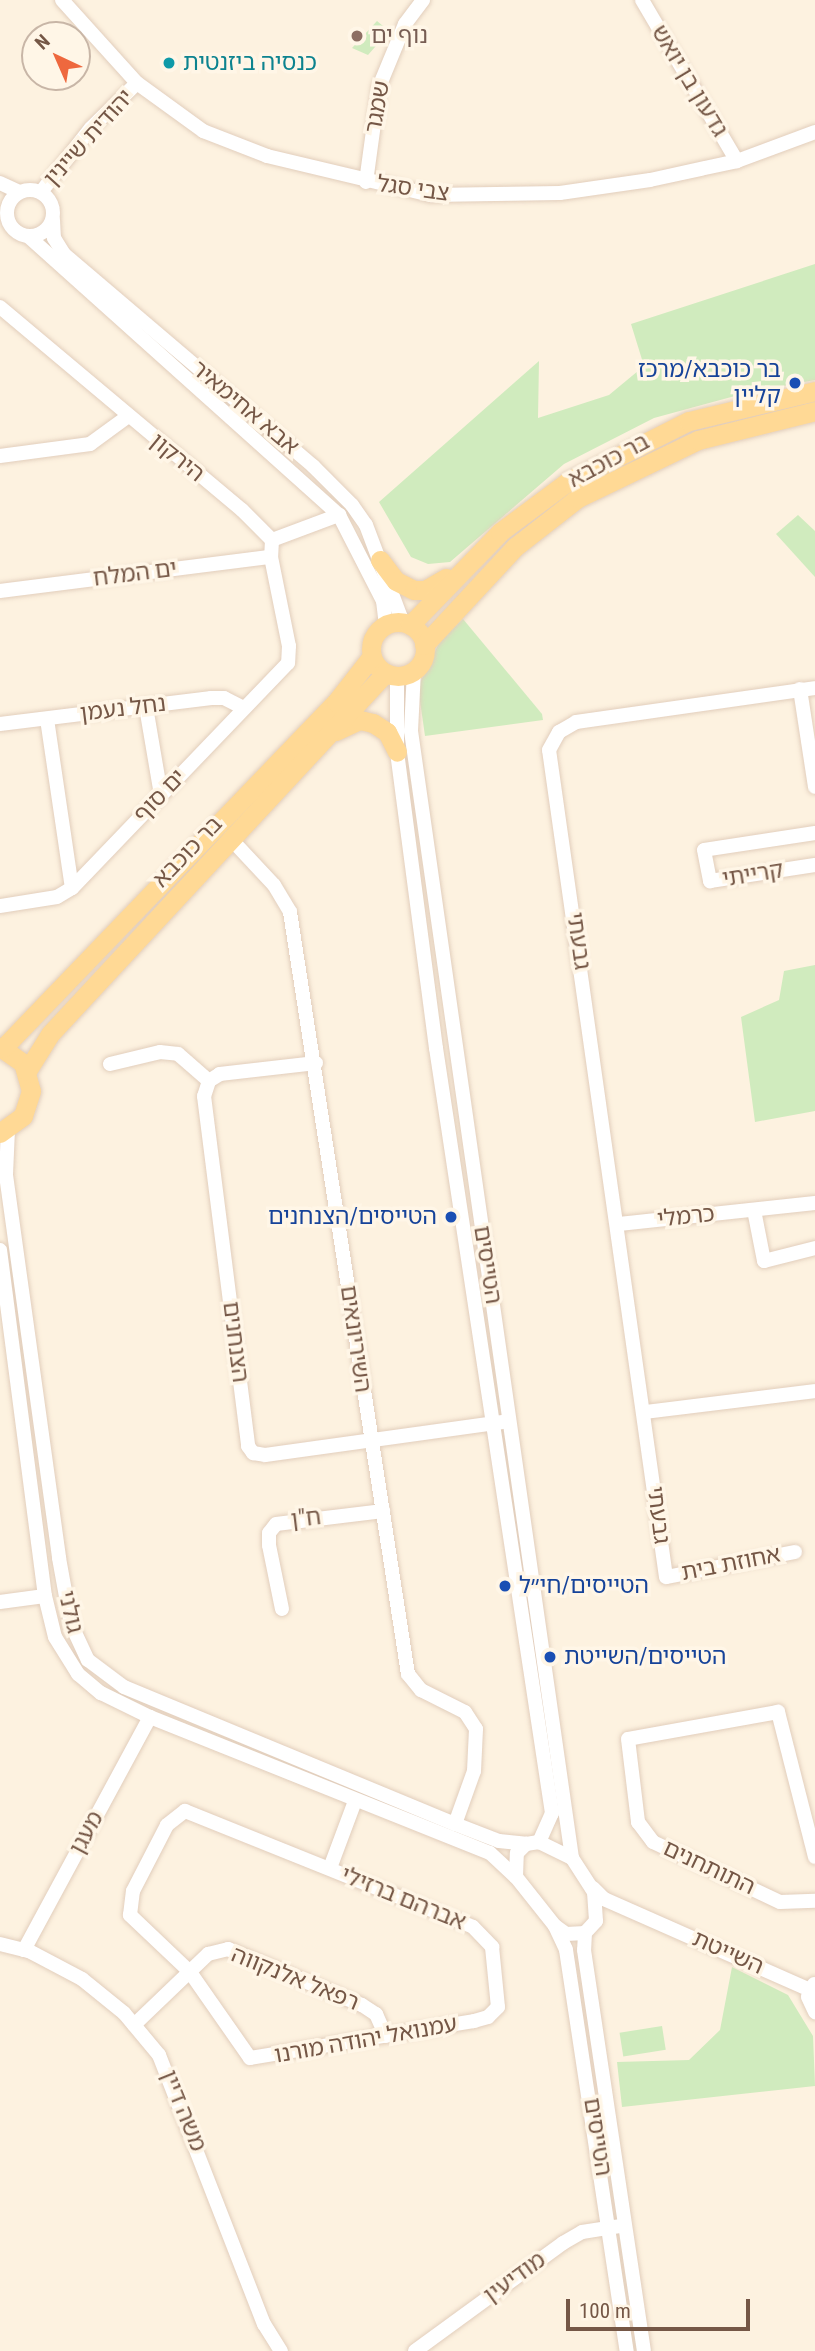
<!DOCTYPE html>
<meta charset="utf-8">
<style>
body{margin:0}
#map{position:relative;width:815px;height:2351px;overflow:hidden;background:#fdf2e0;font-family:"Roboto Condensed","Noto Sans Hebrew",sans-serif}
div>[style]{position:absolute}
.green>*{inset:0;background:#d0ebbe;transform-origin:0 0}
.roads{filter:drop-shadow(0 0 2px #e2cebc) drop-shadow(0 0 2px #e2cebc)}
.minor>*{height:14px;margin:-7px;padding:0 7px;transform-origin:7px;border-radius:7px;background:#fff}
.minor>.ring{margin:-7px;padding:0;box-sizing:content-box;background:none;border:14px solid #fff;border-radius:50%}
.major>*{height:19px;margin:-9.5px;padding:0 9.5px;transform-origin:9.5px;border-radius:9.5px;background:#ffd995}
.major>.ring{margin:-9.5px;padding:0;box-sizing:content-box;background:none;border:19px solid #ffd995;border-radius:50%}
.dots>*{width:19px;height:19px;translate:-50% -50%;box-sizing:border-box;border:4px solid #fff6e7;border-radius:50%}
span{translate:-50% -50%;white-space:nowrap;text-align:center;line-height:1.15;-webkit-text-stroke:7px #fff6e7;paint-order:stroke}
.education-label{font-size:23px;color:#785e54}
.left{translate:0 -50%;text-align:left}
.culture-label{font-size:23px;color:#0d838f}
.street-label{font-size:23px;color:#755746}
.transit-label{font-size:23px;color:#164399}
.right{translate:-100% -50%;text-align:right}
.north{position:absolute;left:21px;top:21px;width:70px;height:70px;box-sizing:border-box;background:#fff6e7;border:2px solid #c8b6a7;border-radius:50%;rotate:316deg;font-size:19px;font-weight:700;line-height:28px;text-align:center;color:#755746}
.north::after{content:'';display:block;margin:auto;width:24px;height:32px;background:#ee683e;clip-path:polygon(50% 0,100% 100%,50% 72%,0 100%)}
.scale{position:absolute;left:566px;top:2299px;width:184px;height:32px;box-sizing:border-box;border:4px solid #755746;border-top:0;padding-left:9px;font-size:21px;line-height:24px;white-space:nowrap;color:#755746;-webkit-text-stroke:5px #fff6e7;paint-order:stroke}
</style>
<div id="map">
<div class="green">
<div style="clip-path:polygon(377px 21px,389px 31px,368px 55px,352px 48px)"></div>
<div style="clip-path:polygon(815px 264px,815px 380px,746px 393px,654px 418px,564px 464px,450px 562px,428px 564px,411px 557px,379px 502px,539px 361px,538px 418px,609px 395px,644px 366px,631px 324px)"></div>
<div style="clip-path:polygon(798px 515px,815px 531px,815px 577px,776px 534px)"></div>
<div style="clip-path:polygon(463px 619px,542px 714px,543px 720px,425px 736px,418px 687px,440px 641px)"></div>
<div style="clip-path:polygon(815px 965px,815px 1111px,755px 1122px,741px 1017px,779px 1000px,784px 971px)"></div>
<div style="clip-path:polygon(732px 1967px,788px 1995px,813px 2036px,815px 2086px,622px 2107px,617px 2062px,689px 2060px,720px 2030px)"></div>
<div style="left:662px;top:2026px;width:24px;height:43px;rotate:81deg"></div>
</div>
<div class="roads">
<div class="minor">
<div style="left:62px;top:0;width:112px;rotate:47.9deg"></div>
<div style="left:137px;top:83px;width:82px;rotate:36deg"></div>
<div style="left:203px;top:131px;width:69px;rotate:21.3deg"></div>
<div style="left:267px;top:156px;width:169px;rotate:13.4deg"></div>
<div style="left:431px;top:195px;width:129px;rotate:-0.9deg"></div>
<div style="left:560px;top:193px;width:91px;rotate:-8.2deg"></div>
<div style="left:650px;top:180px;width:89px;rotate:-12.3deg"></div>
<div style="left:737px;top:161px;width:83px;rotate:-20.4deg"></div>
<div style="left:642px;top:0;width:187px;rotate:59.5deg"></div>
<div style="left:366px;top:182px;width:96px;rotate:-82.2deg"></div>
<div style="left:379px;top:87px;width:68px;rotate:-67.6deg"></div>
<div style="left:405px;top:24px;width:30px;rotate:-53deg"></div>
<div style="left:0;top:183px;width:21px;rotate:25deg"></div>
<div class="ring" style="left:7px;top:190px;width:32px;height:32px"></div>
<div style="left:41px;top:192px;width:81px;rotate:-52deg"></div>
<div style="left:91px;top:128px;width:64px;rotate:-44.4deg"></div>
<div style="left:53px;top:220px;width:18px;rotate:87deg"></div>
<div style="left:54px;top:238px;width:19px;rotate:58deg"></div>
<div style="left:64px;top:254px;width:327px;rotate:40.4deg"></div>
<div style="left:313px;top:466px;width:55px;rotate:45deg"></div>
<div style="left:352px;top:505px;width:24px;rotate:55deg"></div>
<div style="left:366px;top:525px;width:105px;rotate:69.3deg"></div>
<div style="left:28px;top:236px;width:418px;rotate:41.9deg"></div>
<div style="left:339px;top:515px;width:97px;rotate:62.9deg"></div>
<div style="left:383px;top:601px;width:24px;rotate:83deg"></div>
<div style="left:0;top:307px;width:316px;rotate:40deg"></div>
<div style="left:242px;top:510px;width:42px;rotate:45deg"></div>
<div style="left:272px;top:540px;width:17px;rotate:93deg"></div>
<div style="left:271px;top:557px;width:91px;rotate:78.6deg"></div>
<div style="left:289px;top:646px;width:17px;rotate:93deg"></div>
<div style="left:288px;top:663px;width:312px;rotate:133.8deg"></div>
<div style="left:72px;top:888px;width:17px;rotate:149deg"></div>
<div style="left:57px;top:897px;width:58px;rotate:171deg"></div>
<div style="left:0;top:456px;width:91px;rotate:-7.6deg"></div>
<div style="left:90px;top:444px;width:46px;rotate:-36.1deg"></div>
<div style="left:272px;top:540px;width:72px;rotate:-20.5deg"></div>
<div style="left:0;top:591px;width:273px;rotate:-7.2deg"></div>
<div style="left:414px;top:670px;width:61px;rotate:92.8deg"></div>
<div style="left:411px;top:731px;width:1138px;rotate:81.87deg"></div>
<div style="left:397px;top:676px;width:76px;rotate:90deg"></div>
<div style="left:397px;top:752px;width:299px;rotate:82.5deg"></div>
<div style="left:436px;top:1048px;width:774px;rotate:81.38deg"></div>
<div style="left:552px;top:1813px;width:32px;rotate:114deg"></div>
<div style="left:800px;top:689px;width:99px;rotate:81.3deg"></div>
<div style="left:146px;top:707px;width:89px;rotate:80.3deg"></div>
<div style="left:47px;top:719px;width:171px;rotate:81.6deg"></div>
<div style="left:0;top:724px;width:213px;rotate:-7deg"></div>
<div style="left:211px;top:698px;width:13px"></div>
<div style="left:224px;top:698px;width:22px;rotate:27deg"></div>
<div style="left:815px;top:833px;width:112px;rotate:171.3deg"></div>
<div style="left:704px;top:850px;width:32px;rotate:79deg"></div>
<div style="left:710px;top:881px;width:106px;rotate:-8.7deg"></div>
<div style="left:230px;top:838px;width:64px;rotate:46.9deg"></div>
<div style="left:274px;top:885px;width:31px;rotate:59deg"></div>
<div style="left:290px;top:912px;width:771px;rotate:81.2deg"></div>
<div style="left:408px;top:1674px;width:21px;rotate:51deg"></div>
<div style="left:421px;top:1690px;width:49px;rotate:26.6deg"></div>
<div style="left:465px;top:1712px;width:20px;rotate:57deg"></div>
<div style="left:476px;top:1729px;width:42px;rotate:92.7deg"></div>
<div style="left:474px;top:1771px;width:56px;rotate:109.7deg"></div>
<div style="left:316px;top:1063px;width:97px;rotate:173.5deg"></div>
<div style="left:220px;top:1074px;width:13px;rotate:148deg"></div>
<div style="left:209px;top:1081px;width:16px;rotate:108deg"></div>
<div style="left:204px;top:1096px;width:353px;rotate:82.8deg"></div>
<div style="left:248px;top:1446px;width:9px;rotate:54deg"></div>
<div style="left:253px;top:1453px;width:12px;rotate:9deg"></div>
<div style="left:265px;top:1455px;width:240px;rotate:-7.9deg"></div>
<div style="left:110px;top:1064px;width:51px;rotate:-13.5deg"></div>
<div style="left:160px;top:1052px;width:18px;rotate:6deg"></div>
<div style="left:178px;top:1054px;width:41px;rotate:41.1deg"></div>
<div style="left:8px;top:1129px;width:46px;rotate:92.5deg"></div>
<div style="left:6px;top:1175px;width:387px;rotate:82.1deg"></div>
<div style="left:59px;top:1558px;width:67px;rotate:79.7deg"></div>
<div style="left:71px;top:1624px;width:40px;rotate:65deg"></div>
<div style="left:88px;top:1660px;width:45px;rotate:36.9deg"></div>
<div style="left:124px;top:1687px;width:358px;rotate:22.5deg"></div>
<div style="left:455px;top:1824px;width:47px;rotate:21.1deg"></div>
<div style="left:499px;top:1841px;width:27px;rotate:6deg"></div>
<div style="left:754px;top:1210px;width:52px;rotate:78.9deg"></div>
<div style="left:764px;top:1261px;width:53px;rotate:-14.3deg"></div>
<div style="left:619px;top:1224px;width:197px;rotate:-6.1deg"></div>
<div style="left:0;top:1250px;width:349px;rotate:82.6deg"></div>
<div style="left:45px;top:1596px;width:42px;rotate:76.3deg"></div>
<div style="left:55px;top:1637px;width:44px;rotate:58.1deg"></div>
<div style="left:78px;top:1674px;width:30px;rotate:40deg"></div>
<div style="left:101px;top:1693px;width:55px;rotate:26.1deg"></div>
<div style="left:150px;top:1717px;width:366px;rotate:21.8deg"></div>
<div style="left:490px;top:1853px;width:35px;rotate:43deg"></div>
<div style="left:645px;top:1412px;width:171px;rotate:-7deg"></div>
<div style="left:795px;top:1552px;width:131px;rotate:169deg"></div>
<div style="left:666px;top:1577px;width:835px;rotate:-98.05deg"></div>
<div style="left:549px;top:750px;width:21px;rotate:-61deg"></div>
<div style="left:559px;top:732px;width:20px;rotate:-30deg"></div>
<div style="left:576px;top:722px;width:241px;rotate:-8.1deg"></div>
<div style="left:0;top:1602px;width:45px;rotate:-7.6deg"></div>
<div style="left:282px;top:1609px;width:65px;rotate:-101.5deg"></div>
<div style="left:269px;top:1545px;width:12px;rotate:-90deg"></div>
<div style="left:269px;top:1533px;width:11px;rotate:-52deg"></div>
<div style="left:276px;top:1524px;width:108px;rotate:-6.9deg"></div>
<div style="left:185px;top:1811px;width:310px;rotate:21.9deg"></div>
<div style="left:473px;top:1927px;width:28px;rotate:46deg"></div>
<div style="left:492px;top:1947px;width:60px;rotate:84.3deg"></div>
<div style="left:498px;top:2007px;width:14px;rotate:135deg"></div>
<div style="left:488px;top:2017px;width:15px;rotate:164deg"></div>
<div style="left:474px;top:2021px;width:227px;rotate:170.6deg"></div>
<div style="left:250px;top:2058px;width:105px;rotate:-124.9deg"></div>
<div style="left:190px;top:1972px;width:83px;rotate:-136.5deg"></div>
<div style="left:130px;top:1915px;width:24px;rotate:-83deg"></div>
<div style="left:133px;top:1891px;width:74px;rotate:-62.7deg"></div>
<div style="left:167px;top:1825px;width:23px;rotate:-38deg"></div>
<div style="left:539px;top:1842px;width:37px;rotate:26deg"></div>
<div style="left:572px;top:1858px;width:40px;rotate:57.1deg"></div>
<div style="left:594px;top:1892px;width:29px;rotate:86deg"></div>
<div style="left:596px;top:1921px;width:16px;rotate:133deg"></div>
<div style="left:585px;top:1933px;width:19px;rotate:177deg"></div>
<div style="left:566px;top:1934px;width:14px;rotate:-144deg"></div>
<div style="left:555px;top:1926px;width:63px;rotate:-128.5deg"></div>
<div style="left:516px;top:1877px;width:24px;rotate:-88deg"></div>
<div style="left:517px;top:1853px;width:13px;rotate:-45deg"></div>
<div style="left:526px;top:1844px;width:13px;rotate:-9deg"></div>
<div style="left:815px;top:1857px;width:150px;rotate:-104.3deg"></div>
<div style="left:778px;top:1712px;width:152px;rotate:169.8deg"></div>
<div style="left:628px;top:1739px;width:84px;rotate:83.1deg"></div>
<div style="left:638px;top:1822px;width:25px;rotate:53deg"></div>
<div style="left:653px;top:1842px;width:140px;rotate:25.3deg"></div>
<div style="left:780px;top:1902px;width:35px;rotate:-2deg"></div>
<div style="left:330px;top:1868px;width:72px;rotate:-69.5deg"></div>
<div style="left:593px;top:1888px;width:16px;rotate:45deg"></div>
<div style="left:604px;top:1899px;width:225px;rotate:23.8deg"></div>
<div style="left:555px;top:1926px;width:26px;rotate:65deg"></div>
<div style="left:566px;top:1950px;width:406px;rotate:81.4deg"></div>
<div style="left:585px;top:1933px;width:17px;rotate:93deg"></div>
<div style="left:584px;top:1950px;width:405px;rotate:81.5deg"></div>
<div style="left:0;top:1944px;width:30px;rotate:14deg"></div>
<div style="left:29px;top:1951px;width:60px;rotate:27.8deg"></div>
<div style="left:82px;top:1979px;width:54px;rotate:39deg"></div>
<div style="left:124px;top:2013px;width:55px;rotate:50.2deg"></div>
<div style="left:159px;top:2055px;width:289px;rotate:68.7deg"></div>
<div style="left:264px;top:2324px;width:32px;rotate:58deg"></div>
<div style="left:24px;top:1950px;width:265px;rotate:-61.6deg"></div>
<div style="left:814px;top:1984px;width:14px;rotate:115deg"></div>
<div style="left:808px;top:1997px;width:17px;rotate:65deg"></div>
<div style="left:134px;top:2025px;width:103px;rotate:-43.8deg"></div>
<div style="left:208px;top:1954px;width:21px;rotate:-14deg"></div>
<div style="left:228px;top:1949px;width:145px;rotate:22.7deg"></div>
<div style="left:362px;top:2005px;width:17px;rotate:33deg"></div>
<div style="left:376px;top:2014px;width:24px;rotate:66deg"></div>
<div style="left:415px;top:2351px;width:183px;rotate:-36.1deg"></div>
<div style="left:563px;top:2243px;width:22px;rotate:-30deg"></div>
<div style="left:582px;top:2232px;width:38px;rotate:-9deg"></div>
</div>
<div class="major">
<div style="left:380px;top:560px;width:26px;rotate:53deg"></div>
<div style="left:396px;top:581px;width:20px;rotate:27deg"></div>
<div style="left:414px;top:590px;width:11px"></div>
<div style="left:425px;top:590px;width:24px;rotate:-30deg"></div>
<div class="ring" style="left:371px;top:622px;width:35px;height:35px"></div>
<div style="left:410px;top:625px;width:129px;rotate:-45.9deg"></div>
<div style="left:500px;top:532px;width:84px;rotate:-36.7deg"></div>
<div style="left:567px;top:482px;width:136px;rotate:-26.6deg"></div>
<div style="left:689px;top:421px;width:130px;rotate:-13.4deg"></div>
<div style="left:424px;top:645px;width:134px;rotate:-47.1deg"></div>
<div style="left:515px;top:547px;width:80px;rotate:-37.9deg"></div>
<div style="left:578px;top:498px;width:133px;rotate:-25.8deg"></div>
<div style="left:698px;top:440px;width:121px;rotate:-13.9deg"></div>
<div style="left:336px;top:731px;width:26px;rotate:-25deg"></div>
<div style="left:360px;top:720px;width:13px;rotate:13deg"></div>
<div style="left:373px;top:723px;width:17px;rotate:33deg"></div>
<div style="left:387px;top:732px;width:22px;rotate:63deg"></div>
<div style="left:0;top:1047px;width:28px;rotate:35deg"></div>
<div style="left:23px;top:1063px;width:29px;rotate:74deg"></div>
<div style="left:31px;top:1091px;width:26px;rotate:108deg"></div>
<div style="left:23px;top:1116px;width:29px;rotate:144deg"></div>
<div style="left:3px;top:1048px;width:480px;rotate:-46.1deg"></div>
<div style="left:336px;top:702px;width:58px;rotate:-52deg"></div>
<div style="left:27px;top:1071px;width:44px;rotate:-58.1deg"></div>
<div style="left:50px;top:1034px;width:492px;rotate:-47.1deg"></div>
</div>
</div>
<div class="dots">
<div style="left:357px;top:36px;background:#8d6e63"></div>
<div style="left:169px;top:63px;background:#0f9aa8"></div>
<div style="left:795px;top:383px;background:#1a4fb4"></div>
<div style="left:451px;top:1217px;background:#1a4fb4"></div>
<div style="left:505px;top:1586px;background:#1a4fb4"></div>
<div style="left:550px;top:1657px;background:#1a4fb4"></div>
</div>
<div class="education-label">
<span class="left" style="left:371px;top:36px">נוף ים</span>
</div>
<div class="culture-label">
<span class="left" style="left:183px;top:63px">כנסיה ביזנטית</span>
</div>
<div class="street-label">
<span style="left:689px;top:81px;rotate:59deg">גדעון בן יואש</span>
<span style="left:378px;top:107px;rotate:-80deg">שמגר</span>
<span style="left:89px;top:138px;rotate:-48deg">יהודית שיינין</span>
<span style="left:413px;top:189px;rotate:8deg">צבי סגל</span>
<span style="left:245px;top:408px;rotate:40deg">אבא אחימאיר</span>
<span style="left:177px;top:458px;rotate:39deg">הירקון</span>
<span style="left:609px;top:461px;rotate:-28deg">בר כוכבא</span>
<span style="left:135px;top:574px;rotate:-7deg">ים המלח</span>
<span style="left:123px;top:709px;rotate:-7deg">נחל נעמן</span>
<span style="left:160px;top:796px;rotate:-46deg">ים סוף</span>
<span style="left:188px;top:852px;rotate:-46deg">בר כוכבא</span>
<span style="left:753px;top:875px;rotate:-9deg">קרייתי</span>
<span style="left:578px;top:941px;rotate:82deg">גבעתי</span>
<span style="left:686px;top:1217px;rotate:-6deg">כרמלי</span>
<span style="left:487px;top:1265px;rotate:81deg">הטייסים</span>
<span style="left:355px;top:1339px;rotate:82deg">השיריונאים</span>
<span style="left:235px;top:1342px;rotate:83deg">הצנחנים</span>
<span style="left:658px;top:1515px;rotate:83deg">גבעתי</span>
<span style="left:306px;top:1519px;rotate:-7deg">ח"ן</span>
<span style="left:731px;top:1564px;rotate:-11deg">אחוזת בית</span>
<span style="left:70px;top:1612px;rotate:77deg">גולני</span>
<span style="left:87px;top:1833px;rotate:-62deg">מעגן</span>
<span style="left:709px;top:1868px;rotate:25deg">התותחנים</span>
<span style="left:403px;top:1899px;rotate:22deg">אברהם ברזילי</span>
<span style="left:728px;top:1953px;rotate:24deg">השייטת</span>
<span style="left:295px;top:1979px;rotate:22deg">רפאל אלנקווה</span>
<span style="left:366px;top:2040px;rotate:-10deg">עמנואל יהודה מורנו</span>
<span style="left:183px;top:2111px;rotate:68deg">משה דיין</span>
<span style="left:597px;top:2137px;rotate:81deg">הטייסים</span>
<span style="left:515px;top:2278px;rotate:-36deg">מודיעין</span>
</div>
<div class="transit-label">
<span class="right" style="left:781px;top:383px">בר כוכבא/מרכז<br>קליין</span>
<span class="right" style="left:437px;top:1217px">הטייסים/הצנחנים</span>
<span class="left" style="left:519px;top:1586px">הטייסים/חי״ל</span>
<span class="left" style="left:564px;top:1657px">הטייסים/השייטת</span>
</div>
<div class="north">N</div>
<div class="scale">100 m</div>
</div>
